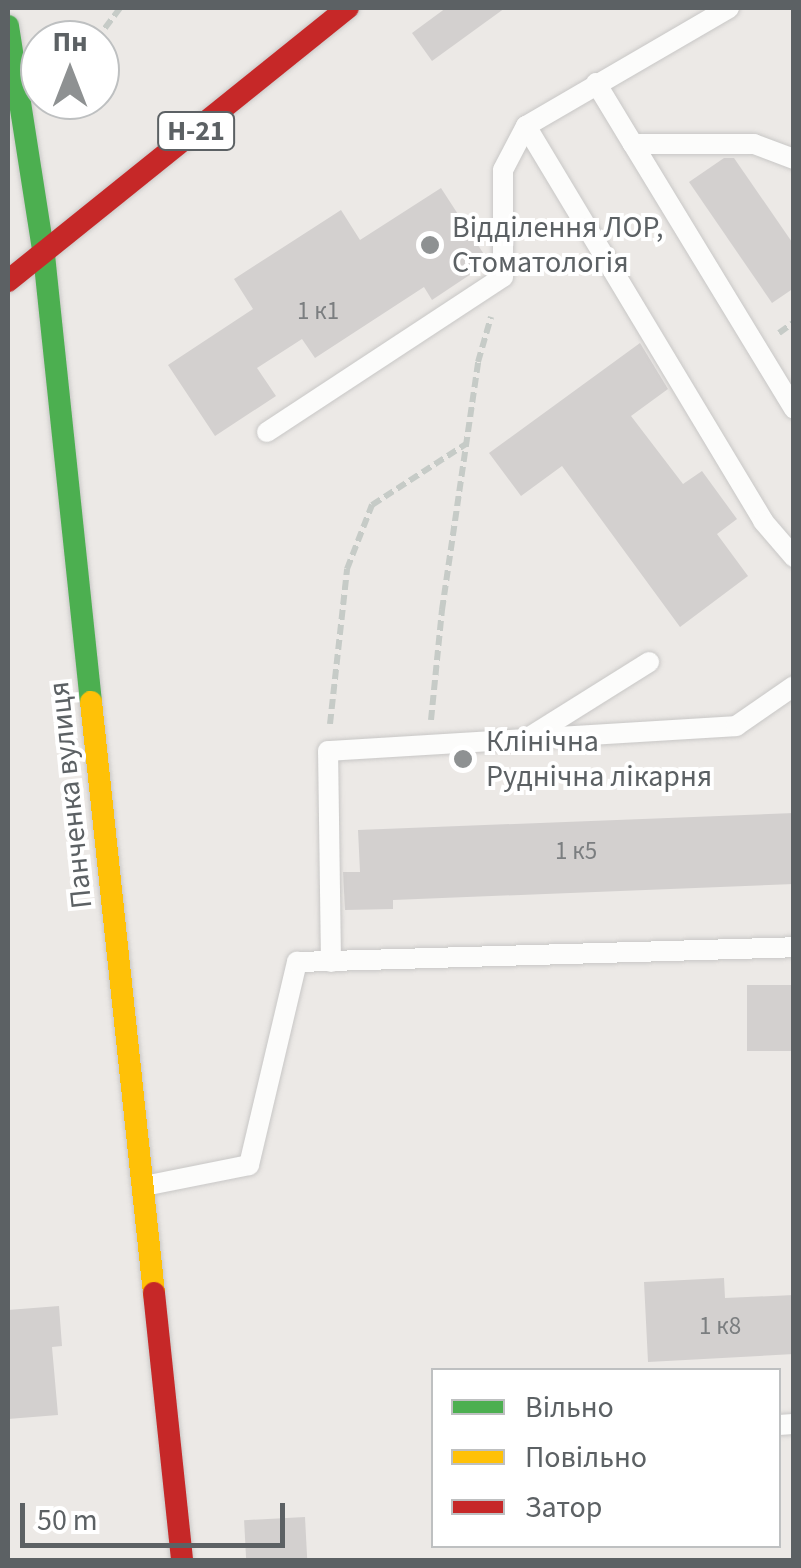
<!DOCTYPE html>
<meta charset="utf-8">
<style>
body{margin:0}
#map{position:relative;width:801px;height:1568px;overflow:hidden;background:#ece9e6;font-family:"Source Sans 3",sans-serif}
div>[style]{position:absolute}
.building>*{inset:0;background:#d3d0cf;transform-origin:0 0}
.path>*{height:6px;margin-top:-3px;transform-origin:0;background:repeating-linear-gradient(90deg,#c6cbc7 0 10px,transparent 0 15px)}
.roads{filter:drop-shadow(0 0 2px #c8c7c6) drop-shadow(0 0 2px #c8c7c6)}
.lane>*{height:20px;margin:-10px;padding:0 10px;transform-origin:10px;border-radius:10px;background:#fcfcfb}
.fast>*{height:22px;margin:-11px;padding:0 11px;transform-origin:11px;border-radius:11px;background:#4caf50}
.slow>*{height:22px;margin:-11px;padding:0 11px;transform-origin:11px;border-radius:11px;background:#ffc107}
.jam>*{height:22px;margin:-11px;padding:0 11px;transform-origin:11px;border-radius:11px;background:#c62828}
.dots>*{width:28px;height:28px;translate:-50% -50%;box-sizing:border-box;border:5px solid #fff;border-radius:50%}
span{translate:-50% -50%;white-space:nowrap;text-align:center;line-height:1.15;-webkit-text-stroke:8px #fff;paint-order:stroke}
.number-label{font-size:25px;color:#7b7e80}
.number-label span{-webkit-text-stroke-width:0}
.shield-label span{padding:2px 8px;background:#fff;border:2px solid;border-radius:8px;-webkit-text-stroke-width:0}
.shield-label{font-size:28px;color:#5c6164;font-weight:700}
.poi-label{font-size:30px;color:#5c6164}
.left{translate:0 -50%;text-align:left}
.street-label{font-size:30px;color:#5c6164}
.frame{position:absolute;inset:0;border:10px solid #5c6164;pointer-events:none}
.legend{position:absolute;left:431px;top:1368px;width:350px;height:180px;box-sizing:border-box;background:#fff;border:2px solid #bec0c1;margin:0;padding:12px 18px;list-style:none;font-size:30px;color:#5c6164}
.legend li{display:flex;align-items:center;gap:20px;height:50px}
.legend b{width:50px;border:2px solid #bec0c1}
.north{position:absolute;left:20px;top:20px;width:100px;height:100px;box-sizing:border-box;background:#fff;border:2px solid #bec0c1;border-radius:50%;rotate:0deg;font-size:28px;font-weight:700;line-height:40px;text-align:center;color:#5c6164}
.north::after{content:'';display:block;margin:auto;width:35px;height:45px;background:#8e9192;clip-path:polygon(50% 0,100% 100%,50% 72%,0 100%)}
.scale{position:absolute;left:20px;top:1503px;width:265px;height:45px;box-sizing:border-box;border:5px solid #5c6164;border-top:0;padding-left:12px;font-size:30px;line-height:35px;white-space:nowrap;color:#5c6164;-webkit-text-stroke:8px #fff;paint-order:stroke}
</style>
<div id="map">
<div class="building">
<div style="clip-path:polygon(446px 8px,505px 8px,432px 61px,412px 33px)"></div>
<div style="clip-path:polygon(724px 158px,734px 158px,794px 245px,794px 288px,772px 303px,689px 182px)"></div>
<div style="clip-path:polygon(441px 188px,489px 262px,432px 300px,424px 287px,315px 358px,302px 339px,257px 368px,276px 396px,215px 436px,168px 365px,253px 309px,234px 279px,341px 210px,360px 240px)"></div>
<div style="clip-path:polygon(640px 343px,668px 389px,631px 416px,683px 484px,702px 471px,737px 519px,717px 534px,748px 576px,680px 627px,562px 466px,521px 496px,489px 453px)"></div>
<div style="clip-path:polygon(794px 813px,794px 884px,393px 900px,393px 909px,345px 910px,343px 872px,360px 872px,358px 830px)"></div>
<div style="left:794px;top:985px;width:66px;height:47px;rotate:90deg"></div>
<div style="clip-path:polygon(724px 1278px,725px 1298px,794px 1295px,794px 1354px,648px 1362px,644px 1282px)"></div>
<div style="clip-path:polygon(59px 1306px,62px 1346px,52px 1347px,58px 1415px,8px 1419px,8px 1310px)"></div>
<div style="left:305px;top:1517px;width:43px;height:61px;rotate:87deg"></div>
</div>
<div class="path">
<div style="left:96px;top:40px;width:40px;rotate:-53deg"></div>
<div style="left:779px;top:333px;width:19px;rotate:-36deg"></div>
<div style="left:431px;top:720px;width:111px;rotate:-84.3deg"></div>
<div style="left:442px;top:610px;width:251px;rotate:-81.7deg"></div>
<div style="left:478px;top:362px;width:47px;rotate:-73.9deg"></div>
<div style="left:330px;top:724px;width:156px;rotate:-83.7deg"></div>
<div style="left:347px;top:569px;width:69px;rotate:-68.7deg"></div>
<div style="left:372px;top:505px;width:112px;rotate:-33deg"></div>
</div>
<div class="roads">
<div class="lane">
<div style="left:729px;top:8px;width:235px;rotate:149.8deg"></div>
<div style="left:526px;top:126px;width:461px;rotate:59deg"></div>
<div style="left:763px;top:521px;width:48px;rotate:49.3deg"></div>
<div style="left:596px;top:83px;width:71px;rotate:58.8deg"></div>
<div style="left:633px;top:144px;width:121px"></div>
<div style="left:754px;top:144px;width:43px;rotate:20.6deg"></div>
<div style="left:633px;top:144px;width:310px;rotate:58.7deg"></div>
<div style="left:267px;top:432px;width:282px;rotate:-33.3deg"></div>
<div style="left:503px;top:277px;width:107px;rotate:-90deg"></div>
<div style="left:503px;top:170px;width:50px;rotate:-62.4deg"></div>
<div style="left:528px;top:738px;width:143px;rotate:-32.1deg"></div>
<div style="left:331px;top:962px;width:211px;rotate:-90.8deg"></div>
<div style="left:328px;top:751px;width:409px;rotate:-3.5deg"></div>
<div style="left:736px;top:726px;width:70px;rotate:-34.6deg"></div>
<div style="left:144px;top:1186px;width:107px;rotate:-11.3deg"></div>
<div style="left:249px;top:1165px;width:209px;rotate:-76.7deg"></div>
<div style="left:297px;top:962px;width:497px;rotate:-1.7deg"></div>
<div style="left:778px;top:1425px;width:16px;rotate:-4deg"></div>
</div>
<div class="fast">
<div style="left:8px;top:26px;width:232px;rotate:81.1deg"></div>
<div style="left:44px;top:255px;width:449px;rotate:84deg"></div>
</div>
<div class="slow">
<div style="left:91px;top:702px;width:594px;rotate:83.92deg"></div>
</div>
<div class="jam">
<div style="left:8px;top:281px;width:436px;rotate:-38.8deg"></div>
<div style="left:154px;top:1293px;width:268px;rotate:84deg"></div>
</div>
</div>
<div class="dots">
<div style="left:430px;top:245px;background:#8e9192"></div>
<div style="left:463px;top:759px;background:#8e9192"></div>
</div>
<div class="number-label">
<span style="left:318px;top:311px">1 к1</span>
<span style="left:576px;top:851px">1 к5</span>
<span style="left:720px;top:1326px">1 к8</span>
</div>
<div class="shield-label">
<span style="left:196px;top:131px">Н-21</span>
</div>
<div class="poi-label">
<span class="left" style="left:452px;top:245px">Відділення ЛОР,<br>Стоматологія</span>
<span class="left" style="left:486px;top:759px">Клінічна<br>Руднічна лікарня</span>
</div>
<div class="street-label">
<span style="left:71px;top:795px;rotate:-96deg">Панченка вулиця</span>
</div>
<div class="frame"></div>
<ul class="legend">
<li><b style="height:12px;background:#4caf50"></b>Вільно</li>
<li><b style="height:12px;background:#ffc107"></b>Повільно</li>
<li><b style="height:12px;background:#c62828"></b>Затор</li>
</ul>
<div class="north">Пн</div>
<div class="scale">50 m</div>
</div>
